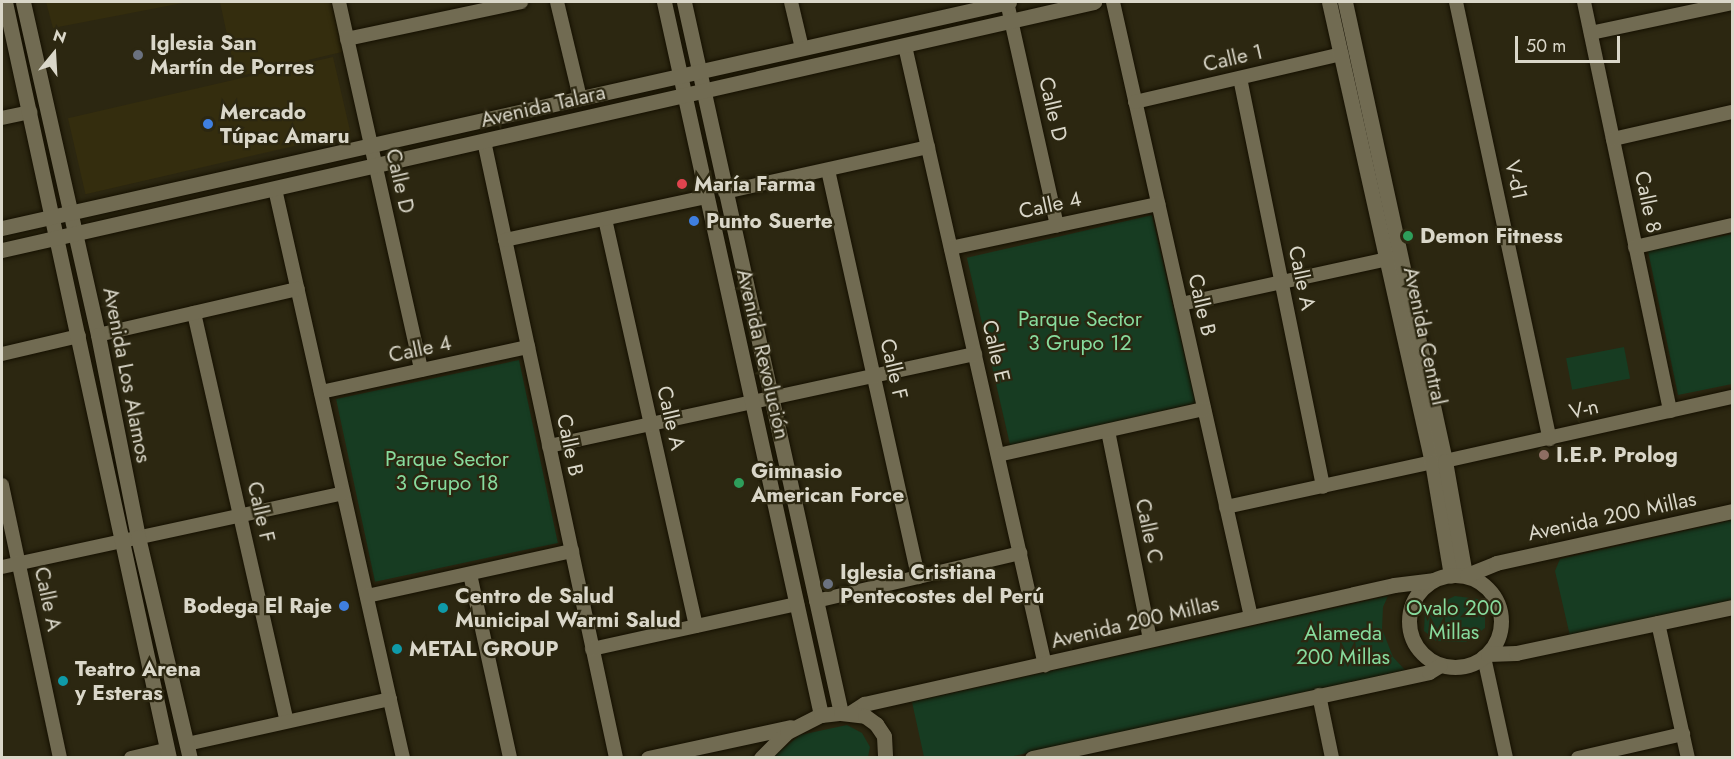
<!DOCTYPE html>
<meta charset="utf-8">
<style>
body{margin:0}
#map{position:relative;width:1734px;height:759px;overflow:hidden;background:#2c2711;font-family:Jost,sans-serif}
div>[style]{position:absolute}
.built>*{inset:0;background:#342d0e;transform-origin:0 0}
.green>*{inset:0;background:#173c22;transform-origin:0 0}
.roads{filter:drop-shadow(0 0 2px #151000) drop-shadow(0 0 2px #151000)}
.minor>*{height:14px;margin:-7px;padding:0 7px;transform-origin:7px;border-radius:7px;background:#716b52}
.tertiary>*{height:15px;margin:-7.5px;padding:0 7.5px;transform-origin:7.5px;border-radius:7.5px;background:#716b52}
.secondary>*{height:15px;margin:-7.5px;padding:0 7.5px;transform-origin:7.5px;border-radius:7.5px;background:#716b52}
.secondary>.ring{margin:-7.5px;padding:0;box-sizing:content-box;background:none;border:15px solid #716b52;border-radius:50%}
.dots>*{width:16px;height:16px;translate:-50% -50%;box-sizing:border-box;border:3px solid #2c2711;border-radius:50%}
span{translate:-50% -50%;white-space:nowrap;text-align:center;line-height:1.15;-webkit-text-stroke:4.5px #2c2711;paint-order:stroke}
.poi-label{font-size:21px;color:#dad7c9;font-weight:700}
.left{translate:0 -50%;text-align:left}
.right{translate:-100% -50%;text-align:right}
.street-label{font-size:21px;color:#dad7c9}
.park-label{font-size:21px;color:#87db9d}
.frame{position:absolute;inset:0;border:3px solid #dad7c9;pointer-events:none}
.north{position:absolute;left:24px;top:24px;width:60px;height:60px;-webkit-text-stroke:4px #2c2711;paint-order:stroke;rotate:18deg;font-size:16px;font-weight:700;line-height:24px;text-align:center;color:#dad7c9}
.north::after{content:'';display:block;margin:auto;width:21px;height:27px;background:#dad7c9;clip-path:polygon(50% 0,100% 100%,50% 72%,0 100%)}
.scale{position:absolute;left:1515px;top:36px;width:105px;height:27px;box-sizing:border-box;border:3px solid #dad7c9;border-top:0;padding-left:8px;font-size:18px;line-height:21px;white-space:nowrap;color:#dad7c9;-webkit-text-stroke:4px #2c2711;paint-order:stroke}
</style>
<div id="map">
<div class="built">
<div style="clip-path:polygon(46px 2px,188px 2px,53px 28px)"></div>
<div style="clip-path:polygon(220px 2px,335px 2px,346px 51px,236px 77px)"></div>
<div style="left:333px;top:57px;width:78px;height:272px;rotate:77deg"></div>
</div>
<div class="green">
<div style="left:1152px;top:215px;width:193px;height:190px;rotate:77deg"></div>
<div style="clip-path:polygon(1732px 234px,1732px 384px,1678px 395px,1648px 251px)"></div>
<div style="left:1624px;top:347px;width:32px;height:59px;rotate:79deg"></div>
<div style="left:519px;top:360px;width:187px;height:187px;rotate:78deg"></div>
<div style="clip-path:polygon(1732px 520px,1732px 600px,1570px 636px,1555px 571px,1560px 559px)"></div>
<div style="clip-path:polygon(1388px 596px,1383px 607px,1382px 629px,1393px 657px,1405px 670px,1009px 757px,924px 757px,912px 702px)"></div>
<div style="clip-path:polygon(1455px 596px,1478px 599px,1485px 613px,1485px 628px,1466px 642px,1436px 641px,1424px 631px,1425px 610px)"></div>
<div style="clip-path:polygon(847px 725px,862px 733px,870px 747px,868px 757px,773px 757px,800px 735px)"></div>
</div>
<div class="roads">
<div class="minor">
<div style="left:339px;top:2px;width:377px;rotate:77.4deg"></div>
<div style="left:557px;top:2px;width:99px;rotate:76.5deg"></div>
<div style="left:791px;top:2px;width:47px;rotate:76.6deg"></div>
<div style="left:1007px;top:2px;width:229px;rotate:77.4deg"></div>
<div style="left:1113px;top:2px;width:630px;rotate:77.35deg"></div>
<div style="left:1456px;top:2px;width:447px;rotate:77.9deg"></div>
<div style="left:1584px;top:2px;width:418px;rotate:78.1deg"></div>
<div style="left:1591px;top:33px;width:144px;rotate:-12deg"></div>
<div style="left:347px;top:39px;width:178px;rotate:-12deg"></div>
<div style="left:905px;top:46px;width:635px;rotate:77.26deg"></div>
<div style="left:1240px;top:78px;width:417px;rotate:78.5deg"></div>
<div style="left:1135px;top:102px;width:212px;rotate:-13.1deg"></div>
<div style="left:2px;top:118px;width:29px;rotate:-12deg"></div>
<div style="left:1613px;top:139px;width:122px;rotate:-12.8deg"></div>
<div style="left:484px;top:141px;width:631px;rotate:77.92deg"></div>
<div style="left:828px;top:170px;width:417px;rotate:77.5deg"></div>
<div style="left:275px;top:189px;width:583px;rotate:77.32deg"></div>
<div style="left:725px;top:192px;width:208px;rotate:-12.5deg"></div>
<div style="left:605px;top:219px;width:417px;rotate:77.4deg"></div>
<div style="left:505px;top:240px;width:206px;rotate:-12.1deg"></div>
<div style="left:1635px;top:247px;width:99px;rotate:-12.8deg"></div>
<div style="left:951px;top:248px;width:212px;rotate:-12deg"></div>
<div style="left:1181px;top:304px;width:211px;rotate:-12.3deg"></div>
<div style="left:194px;top:313px;width:418px;rotate:77.2deg"></div>
<div style="left:98px;top:335px;width:205px;rotate:-13deg"></div>
<div style="left:2px;top:354px;width:79px;rotate:-13.2deg"></div>
<div style="left:321px;top:392px;width:212px;rotate:-12.3deg"></div>
<div style="left:1108px;top:431px;width:213px;rotate:78.6deg"></div>
<div style="left:549px;top:446px;width:436px;rotate:-12.2deg"></div>
<div style="left:998px;top:455px;width:211px;rotate:-12.6deg"></div>
<div style="left:1445px;top:461px;width:294px;rotate:-12.6deg"></div>
<div style="left:2px;top:485px;width:279px;rotate:78deg"></div>
<div style="left:1226px;top:507px;width:211px;rotate:-12.3deg"></div>
<div style="left:2px;top:567px;width:349px;rotate:-12.2deg"></div>
<div style="left:470px;top:574px;width:188px;rotate:77.7deg"></div>
<div style="left:367px;top:596px;width:210px;rotate:-12.4deg"></div>
<div style="left:816px;top:601px;width:210px;rotate:-13.2deg"></div>
<div style="left:1658px;top:623px;width:138px;rotate:77.5deg"></div>
<div style="left:592px;top:649px;width:210px;rotate:-12.4deg"></div>
<div style="left:1484px;top:657px;width:103px;rotate:77.7deg"></div>
<div style="left:1319px;top:695px;width:64px;rotate:78.3deg"></div>
<div style="left:187px;top:744px;width:208px;rotate:-12.5deg"></div>
<div style="left:131px;top:758px;width:37px;rotate:-13deg"></div>
<div style="left:1578px;top:758px;width:108px;rotate:-12.9deg"></div>
</div>
<div class="tertiary">
<div style="left:5px;top:2px;width:774px;rotate:77.76deg"></div>
<div style="left:23px;top:2px;width:341px;rotate:77.3deg"></div>
<div style="left:98px;top:335px;width:206px;rotate:78.8deg"></div>
<div style="left:138px;top:537px;width:227px;rotate:76.8deg"></div>
<div style="left:664px;top:2px;width:730px;rotate:77.58deg"></div>
<div style="left:684px;top:2px;width:728px;rotate:77.55deg"></div>
<div style="left:1329px;top:2px;width:471px;rotate:77.4deg"></div>
<div style="left:1432px;top:462px;width:115px;rotate:80.5deg"></div>
<div style="left:1345px;top:2px;width:470px;rotate:77.7deg"></div>
<div style="left:1445px;top:461px;width:115px;rotate:80deg"></div>
<div style="left:2px;top:228px;width:1032px;rotate:-12.65deg"></div>
<div style="left:2px;top:250px;width:1120px;rotate:-12.8deg"></div>
</div>
<div class="secondary">
<div class="ring" style="left:1409px;top:575px;width:77px;height:77px"></div>
<div style="left:1467px;top:575px;width:31px;rotate:-22deg"></div>
<div style="left:1496px;top:563px;width:242px;rotate:-12.4deg"></div>
<div style="left:1488px;top:654px;width:28px;rotate:-2deg"></div>
<div style="left:1516px;top:653px;width:221px;rotate:-12deg"></div>
<div style="left:850px;top:713px;width:17px;rotate:-33deg"></div>
<div style="left:864px;top:704px;width:543px;rotate:-12.65deg"></div>
<div style="left:1394px;top:585px;width:39px;rotate:-7deg"></div>
<div style="left:648px;top:758px;width:146px;rotate:-12.2deg"></div>
<div style="left:761px;top:758px;width:37px;rotate:-45deg"></div>
<div style="left:787px;top:732px;width:38px;rotate:-27deg"></div>
<div style="left:821px;top:715px;width:20px;rotate:-6deg"></div>
<div style="left:841px;top:713px;width:24px;rotate:7deg"></div>
<div style="left:865px;top:716px;width:14px;rotate:36deg"></div>
<div style="left:876px;top:724px;width:14px;rotate:56deg"></div>
<div style="left:884px;top:736px;width:22px;rotate:87deg"></div>
<div style="left:1032px;top:758px;width:406px;rotate:-12.2deg"></div>
<div style="left:1429px;top:672px;width:13px;rotate:-32deg"></div>
</div>
</div>
<div class="dots">
<div style="left:138px;top:55px;background:#6b7280"></div>
<div style="left:208px;top:124px;background:#3f7fe0"></div>
<div style="left:682px;top:184px;background:#e0444e"></div>
<div style="left:694px;top:221px;background:#3f7fe0"></div>
<div style="left:1408px;top:236px;background:#2e9e5b"></div>
<div style="left:1544px;top:455px;background:#8d6e63"></div>
<div style="left:739px;top:483px;background:#2e9e5b"></div>
<div style="left:828px;top:584px;background:#6b7280"></div>
<div style="left:344px;top:606px;background:#3f7fe0"></div>
<div style="left:443px;top:608px;background:#0f9aa8"></div>
<div style="left:397px;top:649px;background:#0f9aa8"></div>
<div style="left:63px;top:681px;background:#0f9aa8"></div>
</div>
<div class="poi-label">
<span class="left" style="left:150px;top:55px">Iglesia San<br>Martín de Porres</span>
<span class="left" style="left:220px;top:124px">Mercado<br>Túpac Amaru</span>
<span class="left" style="left:694px;top:184px">María Farma</span>
<span class="left" style="left:706px;top:221px">Punto Suerte</span>
<span class="left" style="left:1420px;top:236px">Demon Fitness</span>
<span class="left" style="left:1556px;top:455px">I.E.P. Prolog</span>
<span class="left" style="left:751px;top:483px">Gimnasio<br>American Force</span>
<span class="left" style="left:840px;top:584px">Iglesia Cristiana<br>Pentecostes del Perú</span>
<span class="left" style="left:455px;top:608px">Centro de Salud<br>Municipal Warmi Salud</span>
<span class="right" style="left:332px;top:606px">Bodega El Raje</span>
<span class="left" style="left:409px;top:649px">METAL GROUP</span>
<span class="left" style="left:75px;top:681px">Teatro Arena<br>y Esteras</span>
</div>
<div class="street-label">
<span style="left:1233px;top:58px;rotate:-13deg">Calle 1</span>
<span style="left:543px;top:106px;rotate:-13deg">Avenida Talara</span>
<span style="left:1053px;top:109px;rotate:77deg">Calle D</span>
<span style="left:1516px;top:180px;rotate:78deg">V-d1</span>
<span style="left:400px;top:181px;rotate:77deg">Calle D</span>
<span style="left:1648px;top:202px;rotate:78deg">Calle 8</span>
<span style="left:1050px;top:205px;rotate:-12deg">Calle 4</span>
<span style="left:1302px;top:278px;rotate:78deg">Calle A</span>
<span style="left:1202px;top:305px;rotate:77deg">Calle B</span>
<span style="left:1425px;top:336px;rotate:78deg">Avenida Central</span>
<span style="left:420px;top:349px;rotate:-12deg">Calle 4</span>
<span style="left:996px;top:351px;rotate:77deg">Calle E</span>
<span style="left:763px;top:354px;rotate:77deg">Avenida Revolución</span>
<span style="left:894px;top:369px;rotate:77deg">Calle F</span>
<span style="left:127px;top:375px;rotate:79deg">Avenida Los Alamos</span>
<span style="left:1584px;top:409px;rotate:-13deg">V-n</span>
<span style="left:671px;top:418px;rotate:77deg">Calle A</span>
<span style="left:570px;top:445px;rotate:78deg">Calle B</span>
<span style="left:261px;top:512px;rotate:77deg">Calle F</span>
<span style="left:1612px;top:516px;rotate:-12deg">Avenida 200 Millas</span>
<span style="left:1149px;top:531px;rotate:78deg">Calle C</span>
<span style="left:48px;top:599px;rotate:78deg">Calle A</span>
<span style="left:1135px;top:622px;rotate:-13deg">Avenida 200 Millas</span>
</div>
<div class="park-label">
<span style="left:1080px;top:331px">Parque Sector<br>3 Grupo 12</span>
<span style="left:447px;top:471px">Parque Sector<br>3 Grupo 18</span>
<span style="left:1454px;top:620px">Ovalo 200<br>Millas</span>
<span style="left:1343px;top:645px">Alameda<br>200 Millas</span>
</div>
<div class="frame"></div>
<div class="north">N</div>
<div class="scale">50 m</div>
</div>
